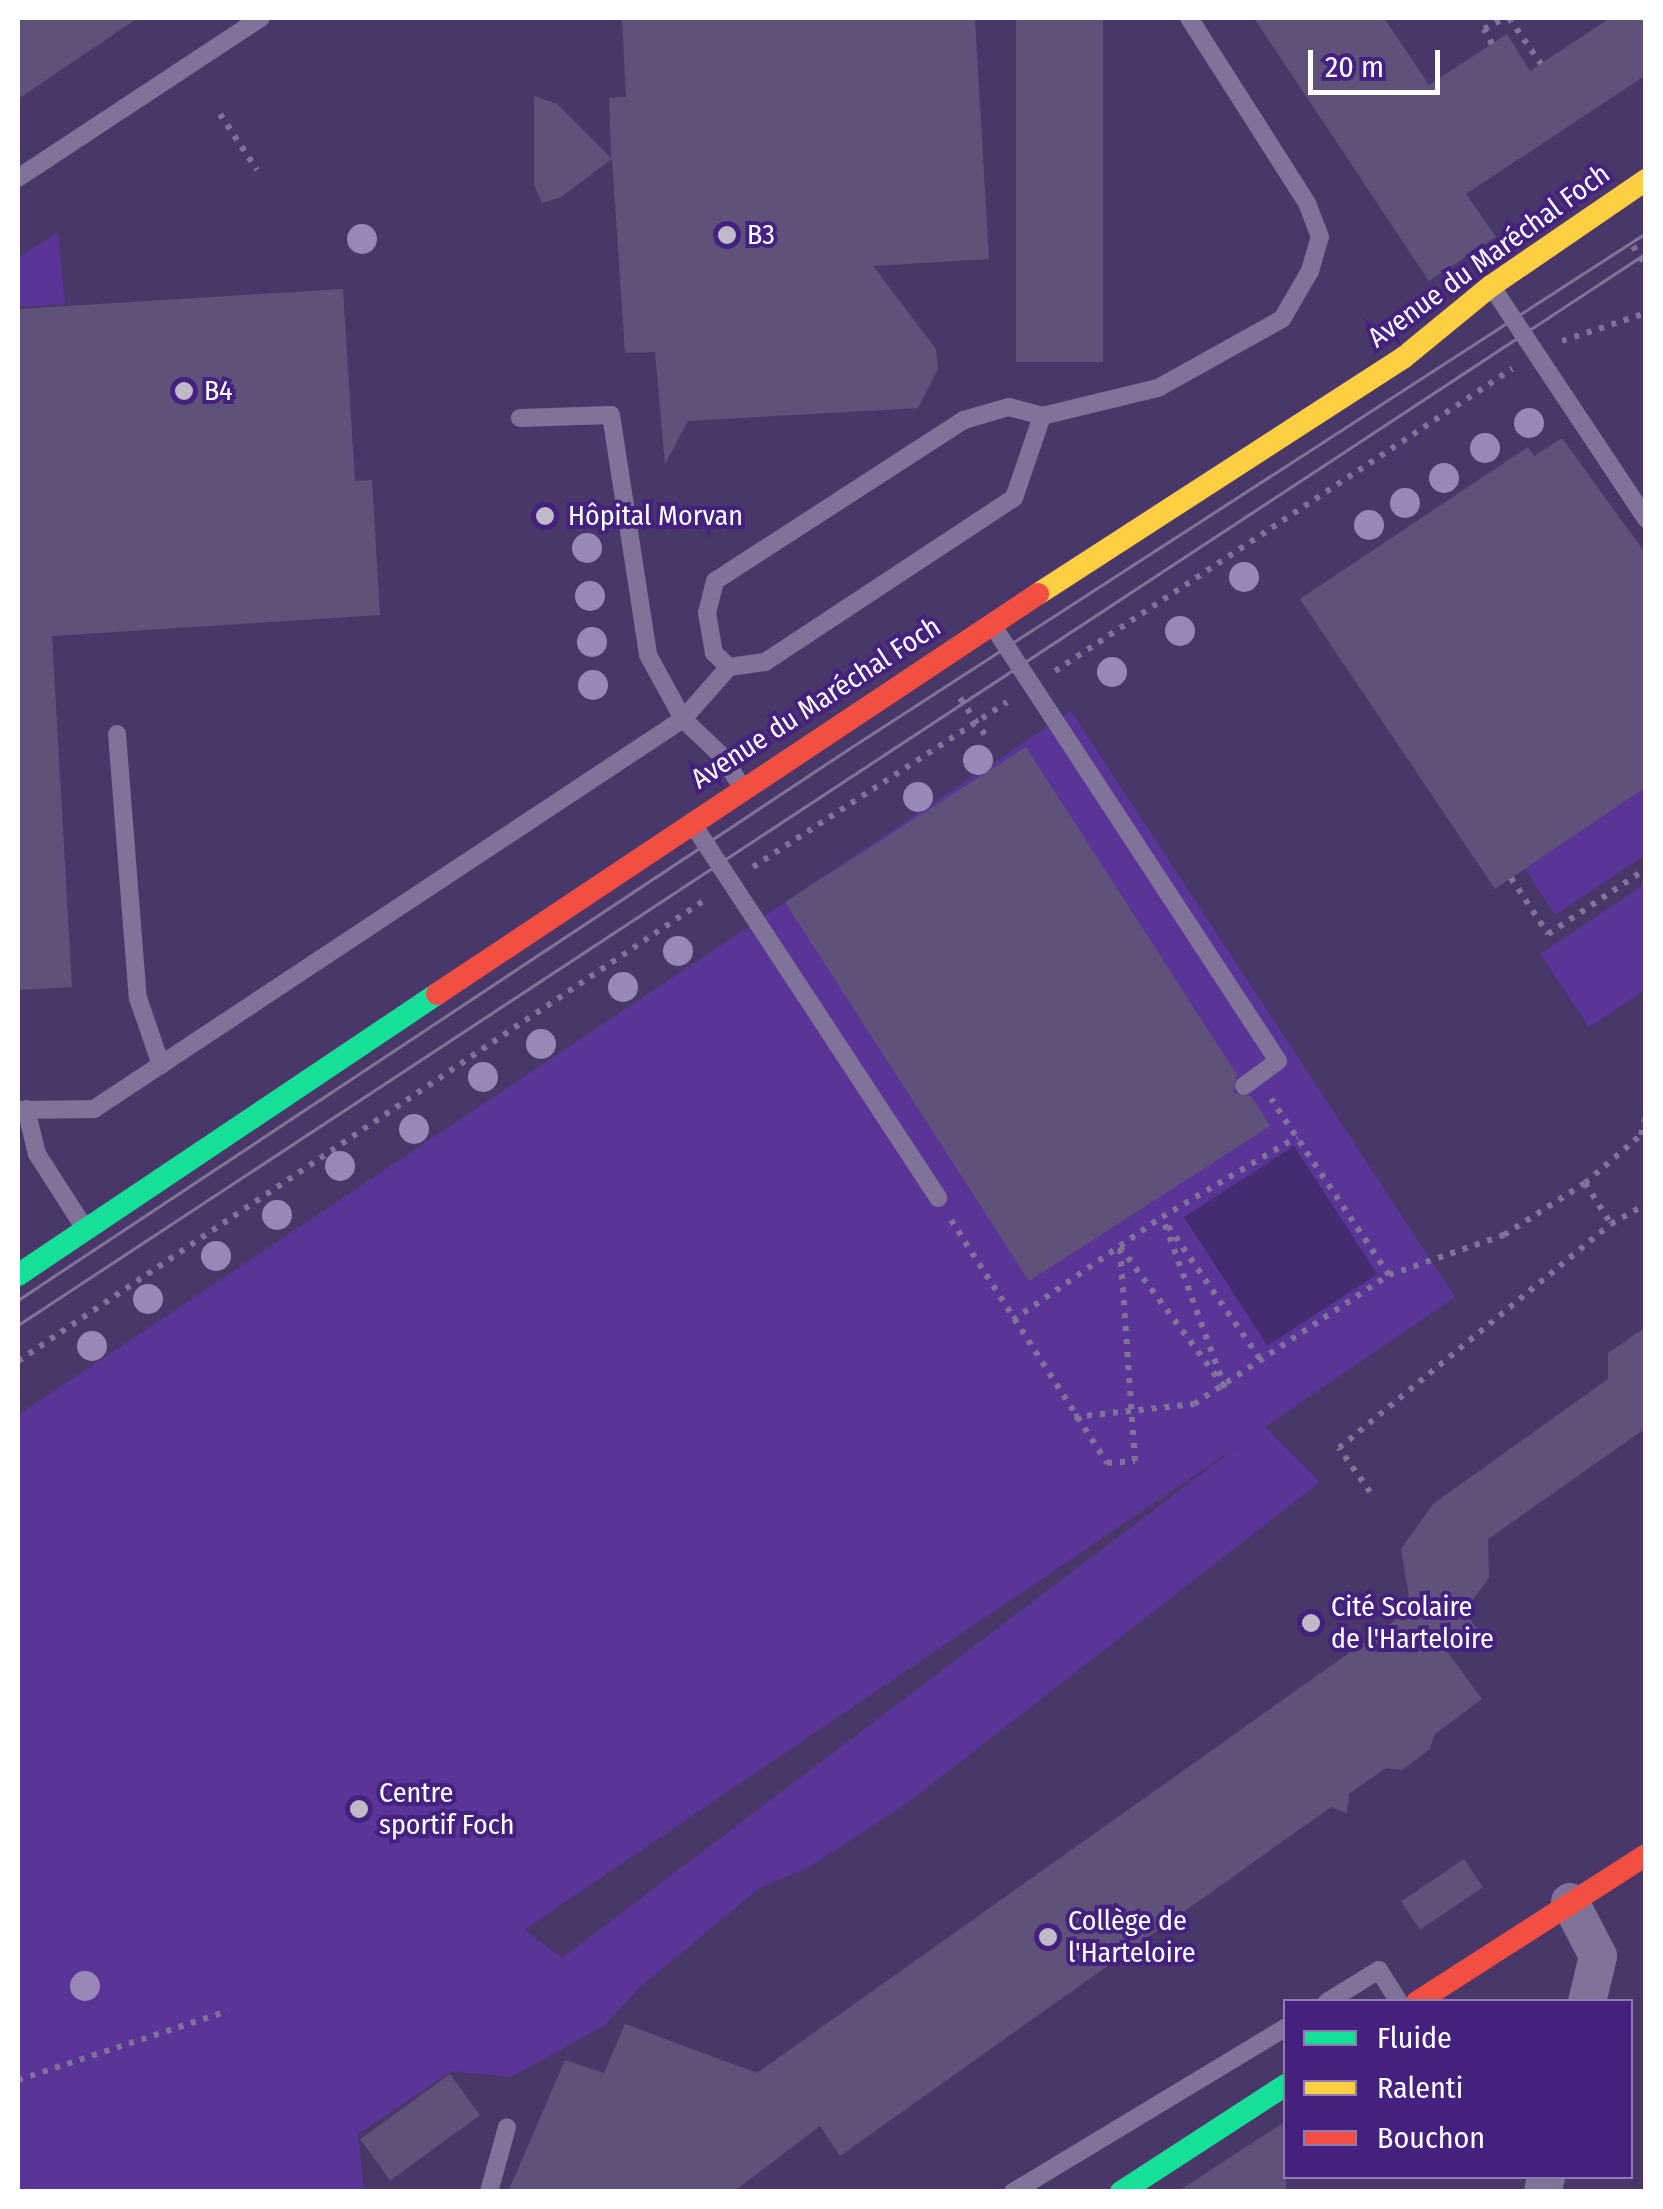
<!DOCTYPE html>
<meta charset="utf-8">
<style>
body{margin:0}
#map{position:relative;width:1663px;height:2209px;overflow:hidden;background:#4a3769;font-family:"Fira Sans Condensed",sans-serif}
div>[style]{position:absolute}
.green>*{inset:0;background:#593597}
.water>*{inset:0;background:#452b6f;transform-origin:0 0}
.building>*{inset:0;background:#60517a;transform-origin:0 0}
.path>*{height:6px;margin-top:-3px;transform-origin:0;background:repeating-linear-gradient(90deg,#807298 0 5px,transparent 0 13px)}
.lane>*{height:18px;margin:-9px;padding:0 9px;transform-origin:9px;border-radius:9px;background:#807298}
.street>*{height:38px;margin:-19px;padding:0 19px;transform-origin:19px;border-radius:19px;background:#807298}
.fast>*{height:22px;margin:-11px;padding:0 11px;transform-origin:11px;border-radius:11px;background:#16e098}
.slow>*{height:22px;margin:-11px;padding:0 11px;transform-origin:11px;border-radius:11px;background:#ffcf43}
.jam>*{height:22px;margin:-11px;padding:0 11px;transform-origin:11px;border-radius:11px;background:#f24e42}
.tram>*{height:2.5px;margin:-1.25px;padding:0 1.25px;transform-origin:1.25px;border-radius:1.25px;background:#817398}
.trees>*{width:30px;height:30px;margin:-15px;border-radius:50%;background:#9988b7}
.dots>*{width:28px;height:28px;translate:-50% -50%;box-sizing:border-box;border:5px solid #45217f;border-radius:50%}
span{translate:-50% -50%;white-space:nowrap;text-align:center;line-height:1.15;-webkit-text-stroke:8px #45217f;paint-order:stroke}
.poi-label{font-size:28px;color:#fff}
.left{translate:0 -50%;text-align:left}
.street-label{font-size:28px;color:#fff}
.frame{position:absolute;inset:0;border:20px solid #fff;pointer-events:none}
.legend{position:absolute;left:1283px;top:1999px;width:350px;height:180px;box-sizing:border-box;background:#45217f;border:2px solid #8f7ab2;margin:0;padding:12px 18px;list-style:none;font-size:30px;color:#fff}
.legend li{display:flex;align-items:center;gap:20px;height:50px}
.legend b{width:50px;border:2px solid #8f7ab2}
.scale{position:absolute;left:1308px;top:50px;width:132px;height:45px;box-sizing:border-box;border:5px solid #fff;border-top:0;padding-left:12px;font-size:30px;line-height:35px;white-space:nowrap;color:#fff;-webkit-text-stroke:8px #45217f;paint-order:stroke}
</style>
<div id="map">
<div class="green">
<div style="clip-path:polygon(58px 232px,65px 304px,18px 307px,18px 258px)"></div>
<div style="clip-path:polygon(evenodd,1071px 711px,1455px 1297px,1265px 1427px,1320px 1482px,906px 1804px,809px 1867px,758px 1889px,640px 1987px,605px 2025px,511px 2077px,452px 2071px,358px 2134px,364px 2191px,18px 2192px,18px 1415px,1071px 711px,1241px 1444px,562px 1958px,525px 1930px,525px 1929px,1241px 1444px)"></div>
<div style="clip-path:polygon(1645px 787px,1645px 855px,1555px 915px,1525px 869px)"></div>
<div style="clip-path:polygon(1645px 884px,1645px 990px,1589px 1027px,1540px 954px)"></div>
</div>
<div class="water">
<div style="left:1294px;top:1146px;width:153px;height:131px;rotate:57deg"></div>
</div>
<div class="building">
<div style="clip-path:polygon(18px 18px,138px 18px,18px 99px)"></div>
<div style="clip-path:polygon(622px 18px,975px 18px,989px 259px,873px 266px,936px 349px,938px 369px,918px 408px,688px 421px,665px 464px,655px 352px,625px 353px,612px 159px,561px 197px,542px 203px,534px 185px,534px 96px,557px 104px,611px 158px,609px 98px,626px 97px)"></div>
<div style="left:1016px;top:18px;width:87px;height:344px"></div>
<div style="clip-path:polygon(1254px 18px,1384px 18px,1429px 85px,1507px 34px,1530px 71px,1610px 18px,1646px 18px,1646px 75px,1466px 194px,1496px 237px,1429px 281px)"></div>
<div style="clip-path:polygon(343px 289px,355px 481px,372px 480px,380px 615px,52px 636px,72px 987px,18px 990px,18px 309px)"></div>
<div style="clip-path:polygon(1562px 438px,1646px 554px,1646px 787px,1495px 889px,1300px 599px,1528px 447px,1534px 456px)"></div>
<div style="clip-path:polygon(1026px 747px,1237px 1075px,1233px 1093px,1251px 1096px,1270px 1126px,1029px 1281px,785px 902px)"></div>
<div style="clip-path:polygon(1646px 1327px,1646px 1428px,1488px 1539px,1489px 1578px,1464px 1611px,1486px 1641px,1440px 1642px,1482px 1699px,1434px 1735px,1430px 1749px,1402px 1770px,1386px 1768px,1349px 1794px,1347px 1813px,1331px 1807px,840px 2156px,820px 2126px,733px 2192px,508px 2192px,565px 2060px,604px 2073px,625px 2024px,757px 2073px,1411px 1609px,1401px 1549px,1433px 1504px,1608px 1379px,1608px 1353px)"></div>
<div style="left:1464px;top:1859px;width:34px;height:76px;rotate:56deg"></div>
<div style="left:450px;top:2074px;width:51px;height:111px;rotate:54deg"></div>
<div style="clip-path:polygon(1286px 2121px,1286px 2192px,1177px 2192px)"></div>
</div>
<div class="path">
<div style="left:1509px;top:18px;width:56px;rotate:55.2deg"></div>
<div style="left:1492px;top:44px;width:17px;rotate:-118deg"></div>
<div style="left:1484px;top:29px;width:24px;rotate:-28deg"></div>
<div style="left:220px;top:114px;width:67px;rotate:56.5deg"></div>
<div style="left:1633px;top:246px;width:24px;rotate:57deg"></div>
<div style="left:1562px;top:341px;width:89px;rotate:-18.4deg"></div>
<div style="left:1055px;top:671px;width:548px;rotate:-33.46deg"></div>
<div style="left:960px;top:698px;width:48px;rotate:56deg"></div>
<div style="left:753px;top:867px;width:303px;rotate:-33deg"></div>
<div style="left:1511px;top:878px;width:67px;rotate:56.5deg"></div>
<div style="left:1548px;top:934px;width:118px;rotate:-33.6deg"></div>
<div style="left:1585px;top:1183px;width:49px;rotate:57.6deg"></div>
<div style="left:951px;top:1220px;width:289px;rotate:57.3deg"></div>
<div style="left:1107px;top:1463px;width:28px;rotate:-4deg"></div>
<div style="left:1135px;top:1461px;width:215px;rotate:-94deg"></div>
<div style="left:1120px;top:1247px;width:176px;rotate:53.3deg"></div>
<div style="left:1225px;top:1388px;width:182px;rotate:-110.2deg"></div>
<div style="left:1168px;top:1226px;width:165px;rotate:55.3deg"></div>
<div style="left:1389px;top:1275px;width:122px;rotate:-19.2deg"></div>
<div style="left:1504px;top:1235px;width:96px;rotate:-32.7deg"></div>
<div style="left:1585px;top:1183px;width:74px;rotate:-40.6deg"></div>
<div style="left:1641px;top:1135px;width:20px;rotate:-75deg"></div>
<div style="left:1013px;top:1320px;width:181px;rotate:-34.7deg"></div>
<div style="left:1162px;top:1217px;width:157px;rotate:-30.7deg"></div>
<div style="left:18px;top:1361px;width:829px;rotate:-33.88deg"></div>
<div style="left:1074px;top:1417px;width:121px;rotate:-6.2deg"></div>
<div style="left:1194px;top:1404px;width:234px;rotate:-33.5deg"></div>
<div style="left:1389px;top:1275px;width:212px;rotate:-123.8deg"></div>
<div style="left:1370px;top:1492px;width:54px;rotate:-125.2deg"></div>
<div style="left:1339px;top:1448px;width:352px;rotate:-39.5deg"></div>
<div style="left:1611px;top:1224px;width:40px;rotate:-29.7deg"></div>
<div style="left:18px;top:2080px;width:221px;rotate:-18.2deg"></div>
</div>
<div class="lane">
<div style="left:18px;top:178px;width:291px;rotate:-33.4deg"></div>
<div style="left:1494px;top:290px;width:275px;rotate:56.4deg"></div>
<div style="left:520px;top:418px;width:91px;rotate:-1.9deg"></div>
<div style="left:611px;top:415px;width:243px;rotate:81.2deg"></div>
<div style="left:648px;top:655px;width:73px;rotate:61.3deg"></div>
<div style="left:683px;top:719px;width:55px;rotate:43.5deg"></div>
<div style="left:723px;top:757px;width:32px;rotate:58deg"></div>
<div style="left:995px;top:629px;width:516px;rotate:56.77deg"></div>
<div style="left:1278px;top:1061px;width:42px;rotate:143.7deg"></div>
<div style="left:729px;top:667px;width:21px;rotate:-137deg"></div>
<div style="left:714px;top:653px;width:41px;rotate:-99.9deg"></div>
<div style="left:707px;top:613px;width:33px;rotate:-76deg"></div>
<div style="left:715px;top:581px;width:297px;rotate:-32.9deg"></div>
<div style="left:964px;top:420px;width:47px;rotate:-16.1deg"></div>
<div style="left:1009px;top:407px;width:34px;rotate:15deg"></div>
<div style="left:1042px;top:416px;width:119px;rotate:-13.6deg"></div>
<div style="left:1158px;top:388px;width:142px;rotate:-29.1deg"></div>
<div style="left:1282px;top:319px;width:56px;rotate:-59.7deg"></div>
<div style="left:1310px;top:271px;width:35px;rotate:-74deg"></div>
<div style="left:1320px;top:237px;width:36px;rotate:-111deg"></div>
<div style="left:1307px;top:203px;width:219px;rotate:-122.5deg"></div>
<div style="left:117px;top:734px;width:265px;rotate:85.5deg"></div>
<div style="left:138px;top:998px;width:71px;rotate:71.1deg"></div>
<div style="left:694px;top:826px;width:445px;rotate:56.7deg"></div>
<div style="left:26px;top:1109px;width:46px;rotate:76.3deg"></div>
<div style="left:37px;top:1154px;width:83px;rotate:57.3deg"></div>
<div style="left:18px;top:1110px;width:76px;rotate:-0.8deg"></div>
<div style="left:94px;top:1109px;width:706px;rotate:-33.51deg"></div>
<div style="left:683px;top:719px;width:69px;rotate:-48.5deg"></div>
<div style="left:729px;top:667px;width:36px;rotate:-8deg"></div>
<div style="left:765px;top:662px;width:298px;rotate:-33.4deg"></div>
<div style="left:1014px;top:498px;width:87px;rotate:-71.1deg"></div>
<div style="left:1327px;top:2002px;width:61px;rotate:-31.6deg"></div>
<div style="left:1379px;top:1970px;width:38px;rotate:58deg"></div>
<div style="left:489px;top:2192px;width:67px;rotate:-74.5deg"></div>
<div style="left:1013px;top:2192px;width:319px;rotate:-31.1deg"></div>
</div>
<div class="street">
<div style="left:1570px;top:1902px;width:61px;rotate:62.6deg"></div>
<div style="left:1598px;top:1956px;width:47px;rotate:103.4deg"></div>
<div style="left:1543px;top:2192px;width:16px;rotate:-79deg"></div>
</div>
<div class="fast">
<div style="left:18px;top:1275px;width:505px;rotate:-33.85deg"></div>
<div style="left:1121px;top:2192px;width:197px;rotate:-33deg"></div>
</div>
<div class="slow">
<div style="left:1038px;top:594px;width:435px;rotate:-32.9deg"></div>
<div style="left:1403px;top:358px;width:114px;rotate:-39.3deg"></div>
<div style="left:1491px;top:286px;width:188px;rotate:-34.4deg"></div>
</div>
<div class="jam">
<div style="left:437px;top:994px;width:722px;rotate:-33.65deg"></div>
<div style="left:1417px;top:2002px;width:272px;rotate:-32.7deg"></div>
</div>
<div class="tram">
<div style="left:18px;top:1300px;width:995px;rotate:-33.56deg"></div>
<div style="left:847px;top:750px;width:952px;rotate:-32.91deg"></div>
<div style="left:18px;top:1325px;width:1949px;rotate:-33.36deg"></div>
</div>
<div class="trees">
<div style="left:362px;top:239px"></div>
<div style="left:1529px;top:423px"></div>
<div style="left:1485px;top:448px"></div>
<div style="left:1444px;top:478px"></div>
<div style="left:1405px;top:503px"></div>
<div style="left:1369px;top:525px"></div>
<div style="left:587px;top:548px"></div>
<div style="left:1244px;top:577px"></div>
<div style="left:590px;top:596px"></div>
<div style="left:1180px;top:631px"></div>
<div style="left:592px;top:642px"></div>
<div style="left:1112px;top:672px"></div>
<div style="left:593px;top:685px"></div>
<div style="left:978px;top:760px"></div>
<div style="left:918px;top:797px"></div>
<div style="left:678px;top:951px"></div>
<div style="left:623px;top:987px"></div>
<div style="left:541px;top:1044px"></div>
<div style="left:483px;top:1077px"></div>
<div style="left:414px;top:1129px"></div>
<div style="left:340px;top:1166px"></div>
<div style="left:277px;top:1215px"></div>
<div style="left:216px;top:1256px"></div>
<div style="left:148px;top:1299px"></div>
<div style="left:92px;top:1346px"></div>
<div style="left:85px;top:1986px"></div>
</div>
<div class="dots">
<div style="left:727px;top:235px;background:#c0b9ca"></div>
<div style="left:184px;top:391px;background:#c0b9ca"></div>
<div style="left:545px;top:516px;background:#c0b9ca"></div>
<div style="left:1311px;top:1623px;background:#c0b9ca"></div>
<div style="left:359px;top:1809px;background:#c0b9ca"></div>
<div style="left:1048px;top:1937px;background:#c0b9ca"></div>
</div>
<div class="poi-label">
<span class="left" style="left:747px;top:235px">B3</span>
<span class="left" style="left:204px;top:391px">B4</span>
<span class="left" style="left:568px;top:516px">Hôpital Morvan</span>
<span class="left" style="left:1331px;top:1623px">Cité Scolaire<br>de l'Harteloire</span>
<span class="left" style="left:379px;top:1809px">Centre<br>sportif Foch</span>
<span class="left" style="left:1068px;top:1937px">Collège de<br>l'Harteloire</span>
</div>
<div class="street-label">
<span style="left:1489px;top:256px;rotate:-36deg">Avenue du Maréchal Foch</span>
<span style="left:816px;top:703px;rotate:-33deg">Avenue du Maréchal Foch</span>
</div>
<div class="frame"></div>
<ul class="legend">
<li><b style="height:12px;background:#16e098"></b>Fluide</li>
<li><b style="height:12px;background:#ffcf43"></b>Ralenti</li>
<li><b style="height:12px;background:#f24e42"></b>Bouchon</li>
</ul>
<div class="scale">20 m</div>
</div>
